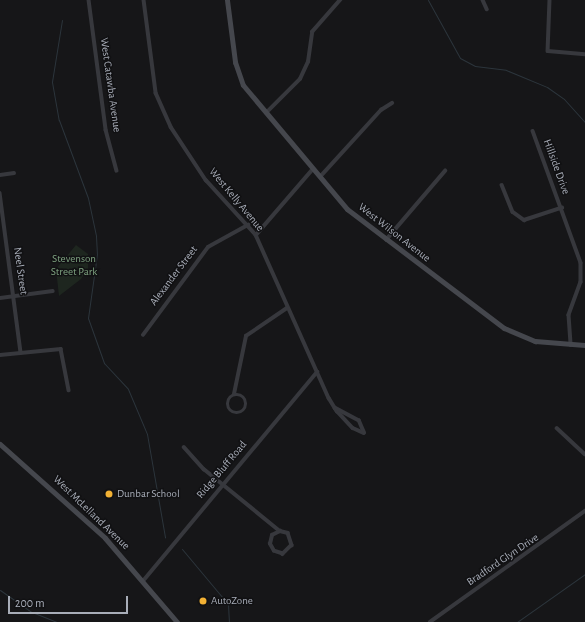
<!DOCTYPE html>
<style>
body{margin:0}
#map{position:relative;width:585px;height:622px;overflow:hidden;background:#161618;font-family:"Alegreya Sans",sans-serif}
div>[style]{position:absolute}
.green>*{inset:0;background:#1e261f}
.stream>*{height:1px;margin:-0.5px;padding:0 0.5px;transform-origin:0.5px;border-radius:0.5px;background:#2c353c}
.street>*{height:3.5px;margin:-1.75px;padding:0 1.75px;transform-origin:1.75px;border-radius:1.75px;background:#37383d}
.street>.ring{margin:-1.75px;padding:0;box-sizing:content-box;background:none;border:3.5px solid #37383d;border-radius:50%}
.secondary>*{height:5px;margin:-2.5px;padding:0 2.5px;transform-origin:2.5px;border-radius:2.5px;background:#45474d}
.dots>*{width:11px;height:11px;translate:-50% -50%;box-sizing:border-box;border:2px solid #111113;border-radius:50%}
span{translate:-50% -50%;white-space:nowrap;text-align:center;line-height:1.15;-webkit-text-stroke:3px #111113;paint-order:stroke}
.street-label{font-size:11px;color:#a8adb8}
.park-label{font-size:11px;color:#7fa381}
.poi-label{font-size:11px;color:#a8adb8}
.left{translate:0 -50%;text-align:left}
.scale{position:absolute;left:8px;top:596px;width:120px;height:18px;box-sizing:border-box;border:2px solid #a8adb8;border-top:0;padding-left:5px;font-size:12px;line-height:14px;white-space:nowrap;color:#a8adb8;-webkit-text-stroke:3px #111113;paint-order:stroke}
</style>
<div id="map">
<div class="green">
<div style="clip-path:polygon(76px 245px,88px 254px,88px 268px,81px 279px,59px 296px,56px 269px)"></div>
</div>
<div class="stream">
<div style="left:428px;top:0;width:66px;rotate:61.1deg"></div>
<div style="left:460px;top:58px;width:17px;rotate:28deg"></div>
<div style="left:475px;top:66px;width:31px;rotate:7deg"></div>
<div style="left:506px;top:70px;width:44px;rotate:22.5deg"></div>
<div style="left:547px;top:87px;width:21px;rotate:35deg"></div>
<div style="left:564px;top:99px;width:31px;rotate:48deg"></div>
<div style="left:62px;top:20px;width:63px;rotate:99.2deg"></div>
<div style="left:52px;top:82px;width:39px;rotate:80deg"></div>
<div style="left:59px;top:120px;width:83px;rotate:69.6deg"></div>
<div style="left:88px;top:198px;width:39px;rotate:78deg"></div>
<div style="left:96px;top:236px;width:18px;rotate:87deg"></div>
<div style="left:97px;top:254px;width:65px;rotate:98deg"></div>
<div style="left:88px;top:318px;width:48px;rotate:70.4deg"></div>
<div style="left:104px;top:363px;width:35px;rotate:47deg"></div>
<div style="left:128px;top:389px;width:49px;rotate:67.1deg"></div>
<div style="left:147px;top:434px;width:105px;rotate:80.1deg"></div>
<div style="left:182px;top:549px;width:72px;rotate:50.1deg"></div>
<div style="left:228px;top:604px;width:18px;rotate:87deg"></div>
<div style="left:0;top:590px;width:39px;rotate:35deg"></div>
<div style="left:32px;top:612px;width:27px;rotate:22deg"></div>
<div style="left:517px;top:622px;width:83px;rotate:-35.2deg"></div>
</div>
<div class="street">
<div style="left:89px;top:0;width:131px;rotate:82.5deg"></div>
<div style="left:106px;top:130px;width:42px;rotate:75deg"></div>
<div style="left:144px;top:0;width:94px;rotate:82.6deg"></div>
<div style="left:156px;top:93px;width:37px;rotate:66deg"></div>
<div style="left:171px;top:127px;width:64px;rotate:56.6deg"></div>
<div style="left:206px;top:180px;width:74px;rotate:47.7deg"></div>
<div style="left:256px;top:235px;width:179px;rotate:65.9deg"></div>
<div style="left:329px;top:398px;width:12px;rotate:59deg"></div>
<div style="left:335px;top:408px;width:4px;rotate:56deg"></div>
<div style="left:337px;top:411px;width:23px;rotate:47deg"></div>
<div style="left:353px;top:428px;width:12px;rotate:24deg"></div>
<div style="left:364px;top:433px;width:13px;rotate:-113deg"></div>
<div style="left:359px;top:421px;width:27px;rotate:-152deg"></div>
<div style="left:483px;top:0;width:10px;rotate:66deg"></div>
<div style="left:550px;top:0;width:51px;rotate:92.2deg"></div>
<div style="left:548px;top:51px;width:37px;rotate:5deg"></div>
<div style="left:266px;top:113px;width:48px;rotate:-45deg"></div>
<div style="left:300px;top:79px;width:19px;rotate:-65deg"></div>
<div style="left:308px;top:62px;width:30px;rotate:-82deg"></div>
<div style="left:312px;top:32px;width:43px;rotate:-48.8deg"></div>
<div style="left:533px;top:131px;width:140px;rotate:70deg"></div>
<div style="left:581px;top:263px;width:19px;rotate:90deg"></div>
<div style="left:581px;top:282px;width:35px;rotate:110deg"></div>
<div style="left:569px;top:315px;width:30px;rotate:86deg"></div>
<div style="left:0;top:175px;width:14px;rotate:-8deg"></div>
<div style="left:320px;top:177px;width:91px;rotate:-47.7deg"></div>
<div style="left:381px;top:110px;width:13px;rotate:-32deg"></div>
<div style="left:502px;top:185px;width:29px;rotate:68deg"></div>
<div style="left:513px;top:212px;width:14px;rotate:36deg"></div>
<div style="left:524px;top:220px;width:40px;rotate:-18deg"></div>
<div style="left:0;top:193px;width:161px;rotate:82.5deg"></div>
<div style="left:256px;top:235px;width:87px;rotate:-49.2deg"></div>
<div style="left:386px;top:240px;width:91px;rotate:-49.5deg"></div>
<div style="left:0;top:298px;width:53px;rotate:-7.5deg"></div>
<div style="left:143px;top:335px;width:109px;rotate:-53.5deg"></div>
<div style="left:208px;top:247px;width:46px;rotate:-28.8deg"></div>
<div style="left:0;top:355px;width:61px;rotate:-5.6deg"></div>
<div style="left:61px;top:349px;width:42px;rotate:79deg"></div>
<div style="left:234px;top:394px;width:59px;rotate:-78.3deg"></div>
<div style="left:246px;top:336px;width:50px;rotate:-34.3deg"></div>
<div class="ring" style="left:228px;top:395px;width:14.5px;height:14.5px"></div>
<div style="left:557px;top:428px;width:38px;rotate:43deg"></div>
<div style="left:184px;top:447px;width:30px;rotate:48deg"></div>
<div style="left:204px;top:469px;width:98px;rotate:39.2deg"></div>
<div style="left:280px;top:531px;width:8px;rotate:14deg"></div>
<div style="left:288px;top:533px;width:13px;rotate:72deg"></div>
<div style="left:292px;top:545px;width:13px;rotate:135deg"></div>
<div style="left:283px;top:554px;width:9px;rotate:-162deg"></div>
<div style="left:274px;top:551px;width:8px;rotate:-120deg"></div>
<div style="left:270px;top:544px;width:9px;rotate:-77deg"></div>
<div style="left:272px;top:535px;width:9px;rotate:-27deg"></div>
<div style="left:143px;top:581px;width:272px;rotate:-50.2deg"></div>
<div style="left:430px;top:622px;width:191px;rotate:-35.6deg"></div>
</div>
<div class="secondary">
<div style="left:227px;top:0;width:63px;rotate:82.6deg"></div>
<div style="left:235px;top:62px;width:24px;rotate:71deg"></div>
<div style="left:243px;top:85px;width:162px;rotate:50deg"></div>
<div style="left:347px;top:209px;width:197px;rotate:37.2deg"></div>
<div style="left:504px;top:328px;width:34px;rotate:23deg"></div>
<div style="left:535px;top:341px;width:50px;rotate:4.6deg"></div>
<div style="left:0;top:444px;width:141px;rotate:41.8deg"></div>
<div style="left:105px;top:538px;width:111px;rotate:49.4deg"></div>
</div>
<div class="dots">
<div style="left:109px;top:494px;background:#f2b134"></div>
<div style="left:203px;top:601px;background:#f2b134"></div>
</div>
<div class="street-label">
<span style="left:110px;top:85px;rotate:82deg">West Catawba Avenue</span>
<span style="left:556px;top:167px;rotate:70deg">Hillside Drive</span>
<span style="left:236px;top:200px;rotate:50deg">West Kelly Avenue</span>
<span style="left:394px;top:233px;rotate:38deg">West Wilson Avenue</span>
<span style="left:20px;top:271px;rotate:82deg">Neel Street</span>
<span style="left:174px;top:276px;rotate:-53deg">Alexander Street</span>
<span style="left:222px;top:470px;rotate:-50deg">Ridge Bluff Road</span>
<span style="left:91px;top:513px;rotate:44deg">West McLelland Avenue</span>
<span style="left:503px;top:560px;rotate:-34deg">Bradford Glyn Drive</span>
</div>
<div class="park-label">
<span style="left:74px;top:266px">Stevenson<br>Street Park</span>
</div>
<div class="poi-label">
<span class="left" style="left:117px;top:494px">Dunbar School</span>
<span class="left" style="left:211px;top:601px">AutoZone</span>
</div>
<div class="scale">200 m</div>
</div>
